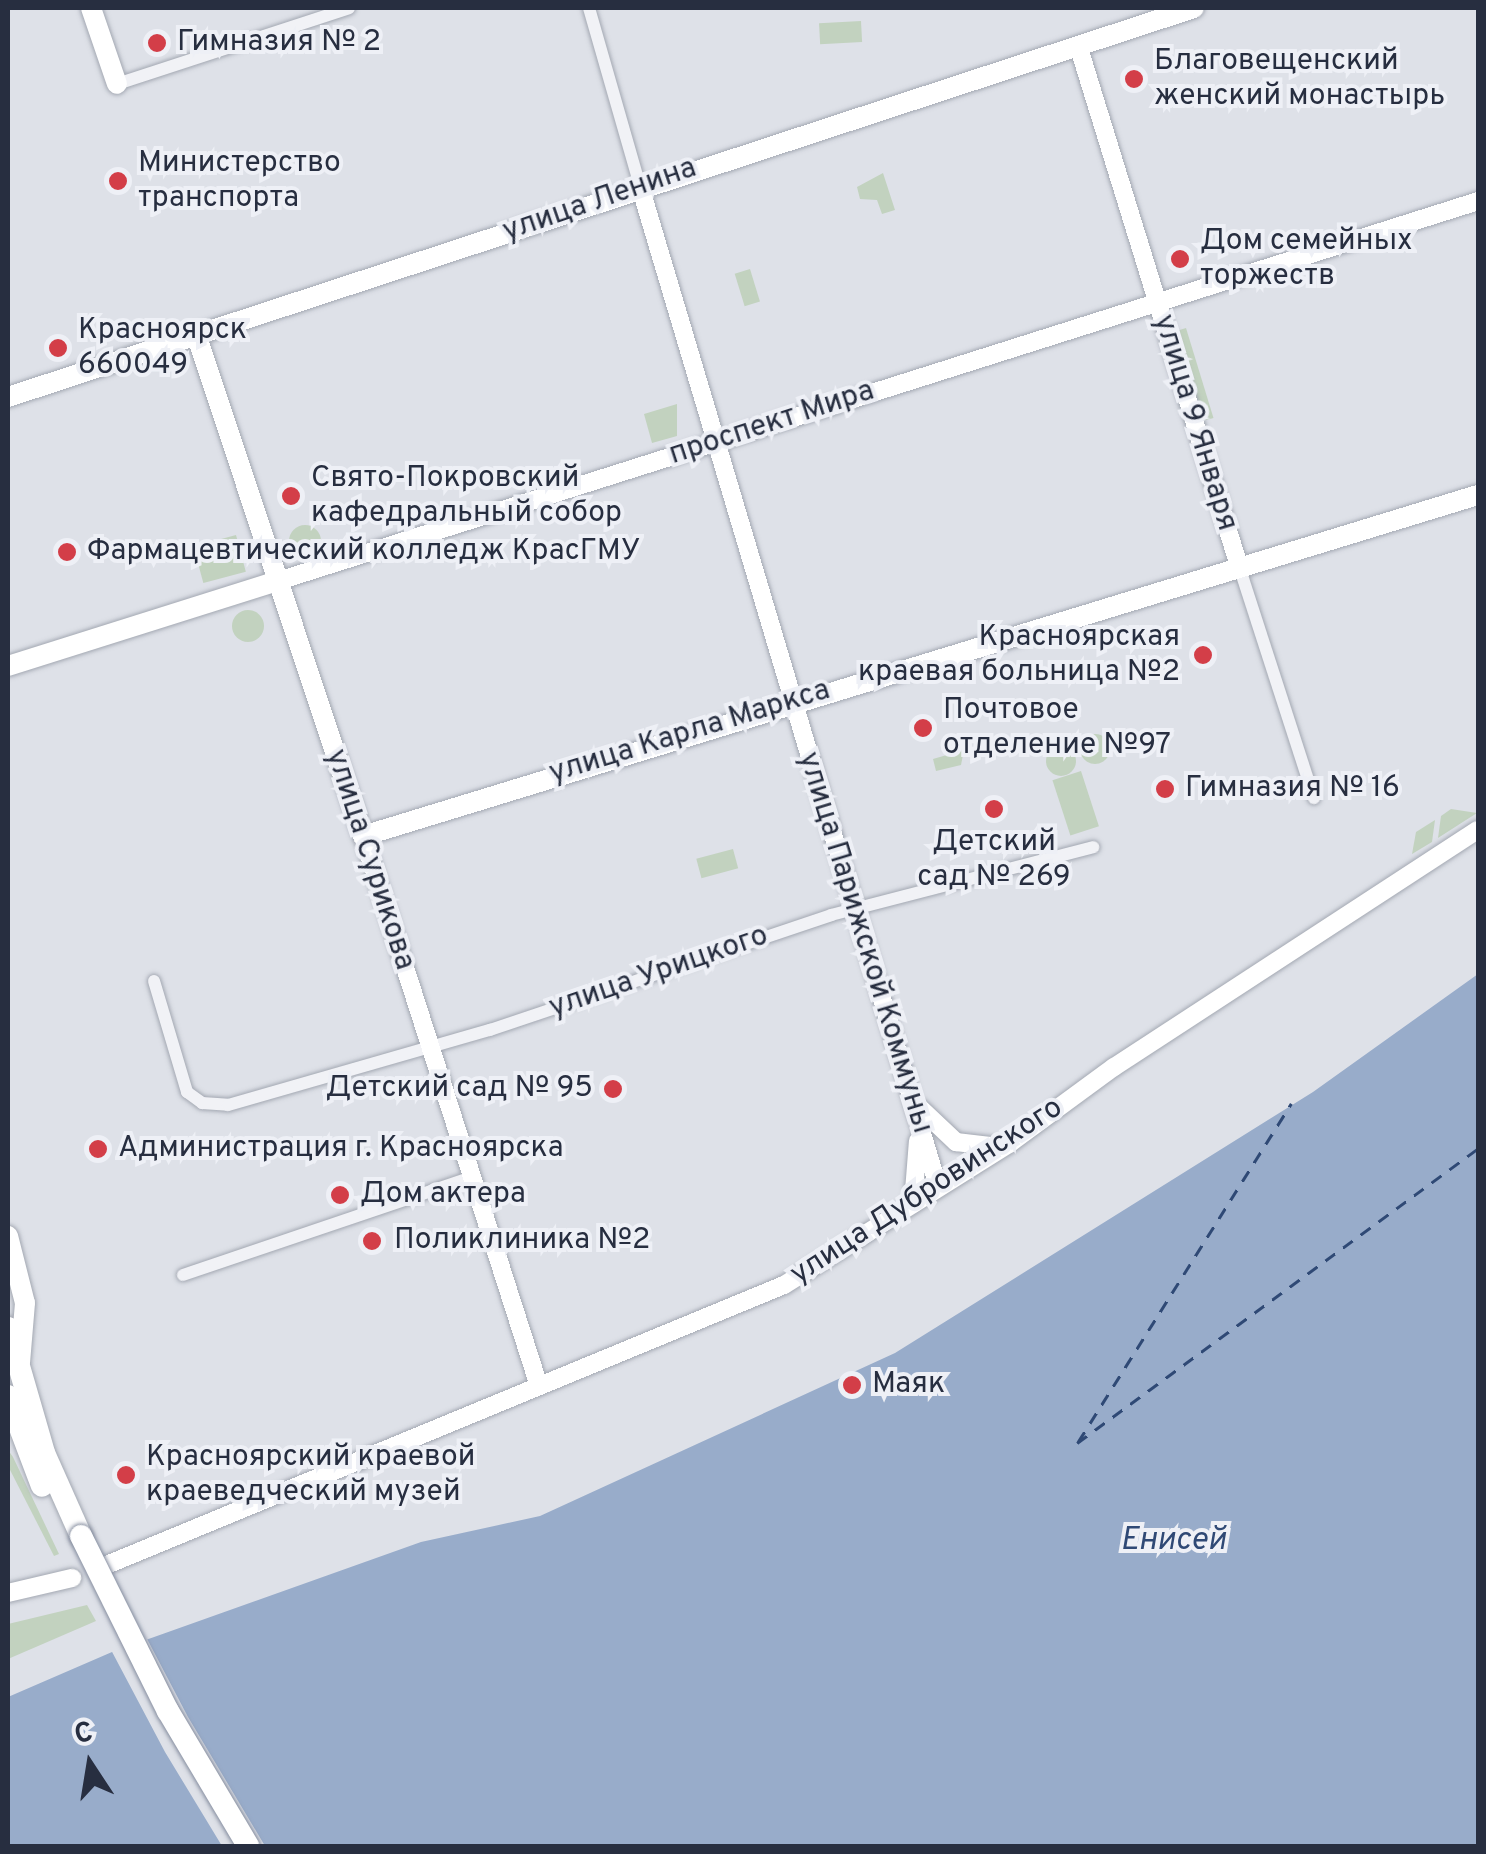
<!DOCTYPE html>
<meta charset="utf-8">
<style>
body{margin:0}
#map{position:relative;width:1486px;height:1854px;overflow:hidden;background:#dee1e8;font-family:Overpass,sans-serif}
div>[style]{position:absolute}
.green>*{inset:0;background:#c2d2bf;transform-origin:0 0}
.round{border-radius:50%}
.water>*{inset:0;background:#98acca}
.pier>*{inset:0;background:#dee1e8}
.ferry>*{height:2.5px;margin-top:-1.25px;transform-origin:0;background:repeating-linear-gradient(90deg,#2f4975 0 12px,transparent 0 22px)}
.roads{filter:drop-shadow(0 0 2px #a3a8b2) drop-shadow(0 0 2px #a3a8b2)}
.street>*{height:12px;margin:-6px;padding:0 6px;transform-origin:6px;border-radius:6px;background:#f1f2f6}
.secondary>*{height:18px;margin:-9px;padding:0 9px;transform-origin:9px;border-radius:9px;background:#fff}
.primary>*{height:20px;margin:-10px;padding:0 10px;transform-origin:10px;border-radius:10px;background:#fff}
.highway>*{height:22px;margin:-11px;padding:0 11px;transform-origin:11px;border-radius:11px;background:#fff}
.bridges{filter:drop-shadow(0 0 2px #858d9f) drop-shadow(0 0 2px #858d9f)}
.highway-bridge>*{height:22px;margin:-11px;padding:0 11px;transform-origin:11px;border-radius:11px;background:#fff}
.dots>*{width:28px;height:28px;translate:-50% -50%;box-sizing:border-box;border:5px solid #eef0f6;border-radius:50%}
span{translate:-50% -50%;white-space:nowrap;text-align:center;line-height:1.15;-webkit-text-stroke:8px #eef0f6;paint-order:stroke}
.poi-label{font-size:30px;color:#272e40}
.left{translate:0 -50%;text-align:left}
.right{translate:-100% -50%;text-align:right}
.street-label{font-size:30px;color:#272e40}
.water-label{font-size:32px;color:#2f4975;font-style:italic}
.frame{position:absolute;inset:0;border:10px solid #272e40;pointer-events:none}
.north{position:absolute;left:40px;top:1714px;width:100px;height:100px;-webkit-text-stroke:8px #eef0f6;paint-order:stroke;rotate:348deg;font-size:28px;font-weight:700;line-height:40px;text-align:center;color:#272e40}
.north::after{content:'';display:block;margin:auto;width:35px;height:45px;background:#272e40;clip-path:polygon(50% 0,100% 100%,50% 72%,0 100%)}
</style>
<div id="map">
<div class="green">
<div style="left:861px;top:21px;width:21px;height:42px;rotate:87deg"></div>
<div style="clip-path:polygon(883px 173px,895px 210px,882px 214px,877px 200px,860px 199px,857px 187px)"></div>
<div style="left:750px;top:269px;width:34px;height:16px;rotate:73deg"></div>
<div style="left:1186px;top:328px;width:94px;height:10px;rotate:73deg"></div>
<div style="clip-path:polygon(677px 404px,677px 436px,652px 443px,644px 414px)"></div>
<div class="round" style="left:289px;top:525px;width:32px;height:32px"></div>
<div style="left:236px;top:535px;width:38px;height:44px;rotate:75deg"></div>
<div class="round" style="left:232px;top:610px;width:32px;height:32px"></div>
<div class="round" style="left:1080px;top:734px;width:30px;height:30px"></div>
<div class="round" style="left:1046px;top:746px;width:30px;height:30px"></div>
<div style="clip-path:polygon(964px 750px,961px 765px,936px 771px,933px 759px)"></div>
<div style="left:1081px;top:771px;width:58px;height:30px;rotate:72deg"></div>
<div style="clip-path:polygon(1451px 809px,1477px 813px,1438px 838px,1441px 816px)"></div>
<div style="clip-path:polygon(1435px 820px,1432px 842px,1412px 854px,1416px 832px)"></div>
<div style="left:733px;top:849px;width:20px;height:38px;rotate:75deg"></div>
<div style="clip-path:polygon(8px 1450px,13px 1457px,59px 1554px,54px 1556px,8px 1466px)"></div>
<div style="clip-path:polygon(87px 1605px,96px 1621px,8px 1659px,8px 1624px)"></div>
</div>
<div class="water">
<div style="clip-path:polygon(1478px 974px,1478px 1846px,8px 1846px,8px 1697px,112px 1652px,421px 1542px,540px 1516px,895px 1353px,1313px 1092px)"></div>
</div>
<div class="pier">
<div style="clip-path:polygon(145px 1635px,188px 1717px,265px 1846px,222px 1846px,165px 1752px,110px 1648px)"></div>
</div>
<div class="ferry">
<div style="left:1078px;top:1442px;width:400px;rotate:-57.8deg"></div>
<div style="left:1077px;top:1443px;width:498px;rotate:-36.3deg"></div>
</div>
<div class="roads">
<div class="street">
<div style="left:589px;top:8px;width:185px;rotate:74deg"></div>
<div style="left:117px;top:84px;width:244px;rotate:-18.1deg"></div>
<div style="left:1239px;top:566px;width:244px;rotate:72.1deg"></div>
<div style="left:154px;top:981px;width:116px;rotate:73.4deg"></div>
<div style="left:187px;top:1092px;width:19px;rotate:36deg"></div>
<div style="left:202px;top:1103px;width:26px;rotate:4deg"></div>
<div style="left:228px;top:1105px;width:273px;rotate:-16deg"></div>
<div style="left:490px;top:1030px;width:360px;rotate:-18.6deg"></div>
<div style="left:831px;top:915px;width:271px;rotate:-14.5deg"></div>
<div style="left:183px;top:1275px;width:305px;rotate:-18.7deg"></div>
</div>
<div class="secondary">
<div style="left:1078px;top:45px;width:545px;rotate:72.83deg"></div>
<div style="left:640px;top:186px;width:1044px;rotate:73.42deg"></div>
<div style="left:275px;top:582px;width:1262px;rotate:-17.57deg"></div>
<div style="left:363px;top:836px;width:577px;rotate:72.26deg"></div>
<div style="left:920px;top:1108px;width:50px;rotate:43.4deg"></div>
<div style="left:956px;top:1142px;width:43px;rotate:6.6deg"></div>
<div style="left:913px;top:1204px;width:63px;rotate:-85.5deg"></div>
<div style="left:109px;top:1564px;width:730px;rotate:-22.46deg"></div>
<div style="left:784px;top:1285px;width:266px;rotate:-32.1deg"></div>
<div style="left:1009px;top:1144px;width:130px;rotate:-36.3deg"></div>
<div style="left:1114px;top:1067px;width:434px;rotate:-33.1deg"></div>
<div style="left:8px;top:1593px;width:66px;rotate:-13.2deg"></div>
</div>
<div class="primary">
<div style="left:91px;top:8px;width:80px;rotate:71.1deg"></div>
<div style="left:196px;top:334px;width:529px;rotate:71.6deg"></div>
<div style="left:363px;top:836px;width:1166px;rotate:-17.01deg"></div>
<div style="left:8px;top:397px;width:1248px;rotate:-18.16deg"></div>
<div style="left:8px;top:666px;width:280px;rotate:-17.5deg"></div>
<div style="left:8px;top:1236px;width:69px;rotate:75.8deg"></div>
<div style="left:25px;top:1303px;width:60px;rotate:94.8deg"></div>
</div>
<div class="highway">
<div style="left:8px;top:1328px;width:130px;rotate:73.9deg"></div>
<div style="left:44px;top:1453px;width:91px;rotate:66deg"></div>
<div style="left:8px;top:1396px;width:96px;rotate:69.3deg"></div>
</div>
</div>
<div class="bridges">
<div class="highway-bridge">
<div style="left:81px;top:1536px;width:195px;rotate:63.6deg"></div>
<div style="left:168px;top:1711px;width:157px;rotate:59.3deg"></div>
</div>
</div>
<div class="dots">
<div style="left:157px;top:43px;background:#d33e48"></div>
<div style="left:1134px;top:79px;background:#d33e48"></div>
<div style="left:118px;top:181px;background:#d33e48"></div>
<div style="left:1180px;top:259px;background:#d33e48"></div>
<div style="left:58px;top:348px;background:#d33e48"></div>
<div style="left:291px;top:496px;background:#d33e48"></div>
<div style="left:67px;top:552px;background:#d33e48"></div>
<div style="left:1203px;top:655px;background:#d33e48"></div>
<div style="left:923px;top:728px;background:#d33e48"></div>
<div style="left:1165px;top:789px;background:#d33e48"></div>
<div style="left:994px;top:809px;background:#d33e48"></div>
<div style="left:613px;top:1089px;background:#d33e48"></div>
<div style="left:98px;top:1149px;background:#d33e48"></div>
<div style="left:340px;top:1195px;background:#d33e48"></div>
<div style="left:372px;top:1241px;background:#d33e48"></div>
<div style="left:852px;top:1385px;background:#d33e48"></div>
<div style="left:126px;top:1475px;background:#d33e48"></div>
</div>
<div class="poi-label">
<span class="left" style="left:177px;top:43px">Гимназия № 2</span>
<span class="left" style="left:1154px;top:79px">Благовещенский<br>женский монастырь</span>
<span class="left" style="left:138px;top:181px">Министерство<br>транспорта</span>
<span class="left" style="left:1200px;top:259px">Дом семейных<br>торжеств</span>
<span class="left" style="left:78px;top:348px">Красноярск<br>660049</span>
<span class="left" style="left:311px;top:496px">Свято-Покровский<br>кафедральный собор</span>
<span class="left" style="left:87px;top:552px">Фармацевтический колледж КрасГМУ</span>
<span class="right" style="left:1180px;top:655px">Красноярская<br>краевая больница №2</span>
<span class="left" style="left:943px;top:728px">Почтовое<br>отделение №97</span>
<span class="left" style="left:1185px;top:789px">Гимназия № 16</span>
<span style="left:994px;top:860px">Детский<br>сад № 269</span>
<span class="right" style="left:593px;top:1089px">Детский сад № 95</span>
<span class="left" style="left:118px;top:1149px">Администрация г. Красноярска</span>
<span class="left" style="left:360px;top:1195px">Дом актера</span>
<span class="left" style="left:394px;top:1241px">Поликлиника №2</span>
<span class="left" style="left:872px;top:1385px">Маяк</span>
<span class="left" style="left:146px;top:1475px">Красноярский краевой<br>краеведческий музей</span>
</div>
<div class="street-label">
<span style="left:600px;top:201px;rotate:-19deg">улица Ленина</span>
<span style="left:1194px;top:423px;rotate:73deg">улица 9 Января</span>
<span style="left:772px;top:424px;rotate:-18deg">проспект Мира</span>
<span style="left:690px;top:733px;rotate:-17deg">улица Карла Маркса</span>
<span style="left:369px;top:860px;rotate:72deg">улица Сурикова</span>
<span style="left:864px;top:943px;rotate:73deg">улица Парижской Коммуны</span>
<span style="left:659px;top:973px;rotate:-19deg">улица Урицкого</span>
<span style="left:927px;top:1192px;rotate:-33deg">улица Дубровинского</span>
</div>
<div class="water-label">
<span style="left:1173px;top:1541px">Енисей</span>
</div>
<div class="frame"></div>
<div class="north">С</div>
</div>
